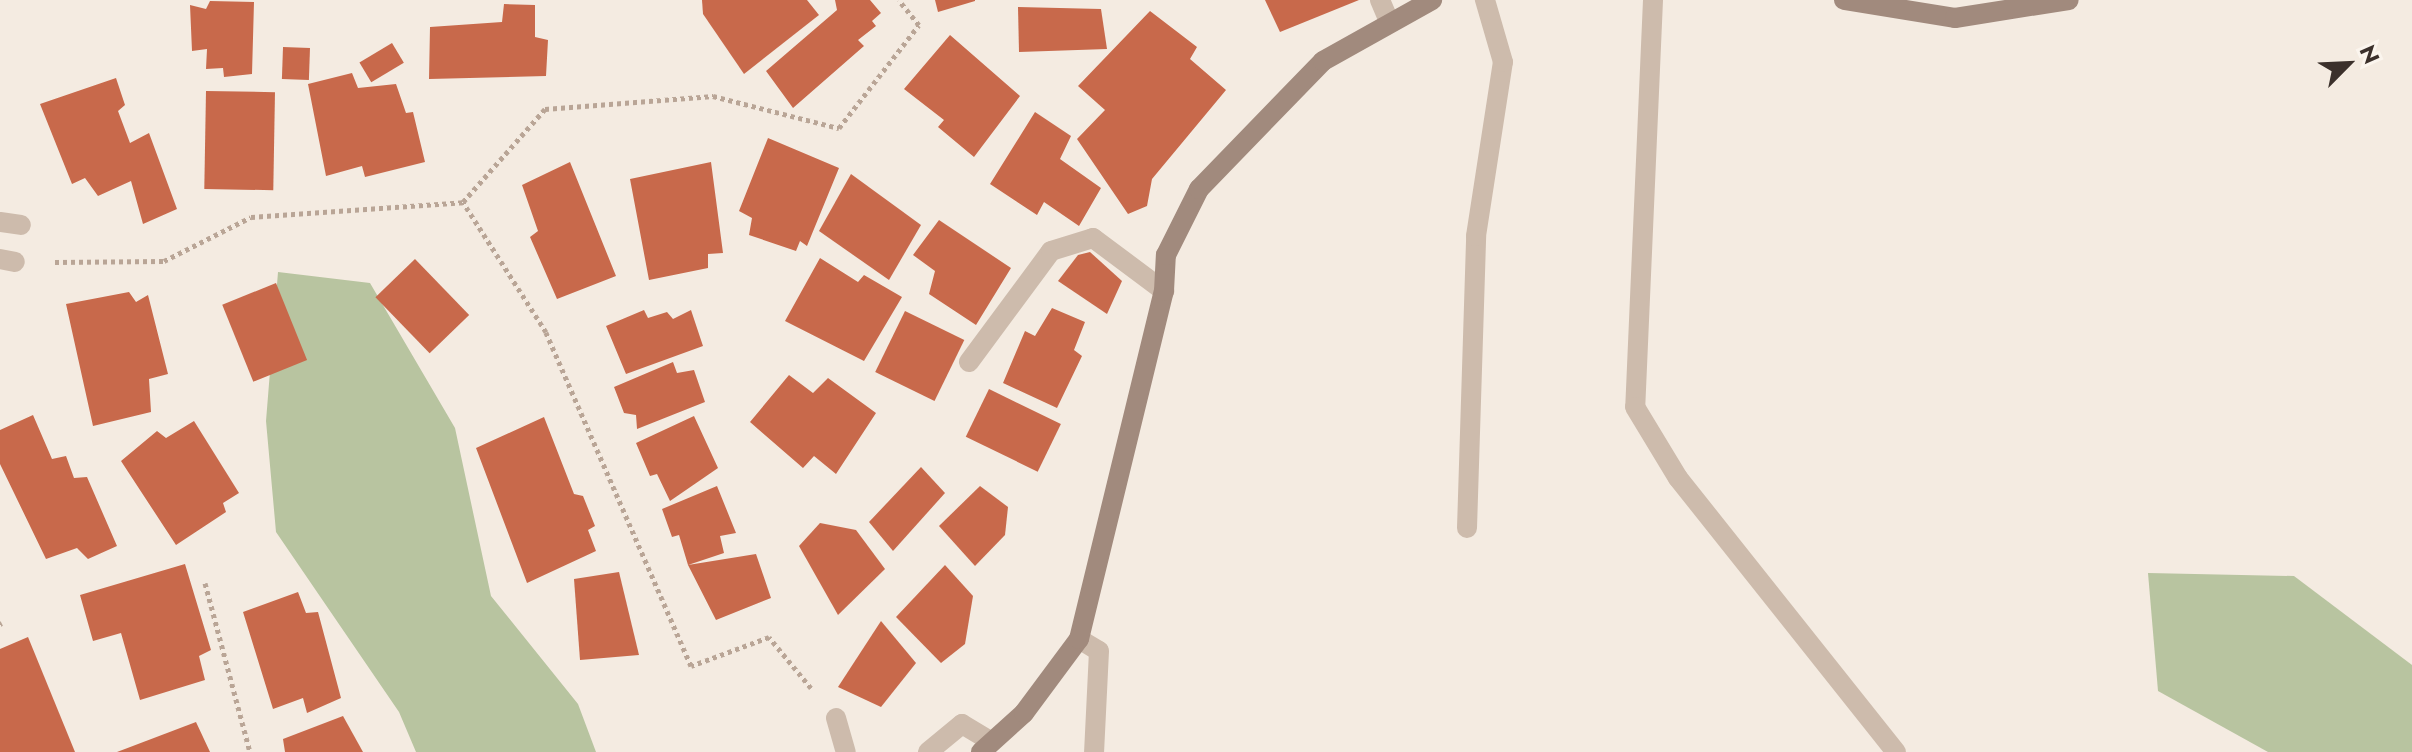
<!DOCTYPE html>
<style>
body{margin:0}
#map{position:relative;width:2412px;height:752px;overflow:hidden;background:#f4ebe1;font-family:Jost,sans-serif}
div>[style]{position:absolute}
.green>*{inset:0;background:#b8c4a0}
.building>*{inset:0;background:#c8694b;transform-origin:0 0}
.path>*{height:5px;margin-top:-2.5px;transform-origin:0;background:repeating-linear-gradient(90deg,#b9a596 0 4px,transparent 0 8px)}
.lane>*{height:20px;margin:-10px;padding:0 10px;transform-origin:10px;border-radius:10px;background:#cdbbac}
.street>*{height:20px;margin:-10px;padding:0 10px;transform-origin:10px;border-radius:10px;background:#cdbbac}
.secondary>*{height:20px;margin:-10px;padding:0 10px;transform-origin:10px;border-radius:10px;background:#a18a7d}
span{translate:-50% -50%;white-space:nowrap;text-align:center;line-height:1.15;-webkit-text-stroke:6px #fbf5ee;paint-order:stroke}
.north{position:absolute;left:2308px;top:24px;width:80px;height:80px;-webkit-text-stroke:6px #fbf5ee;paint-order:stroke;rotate:66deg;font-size:22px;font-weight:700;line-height:32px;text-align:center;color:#3b302b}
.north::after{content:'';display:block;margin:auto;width:28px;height:36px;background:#3b302b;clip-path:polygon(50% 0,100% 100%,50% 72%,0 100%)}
</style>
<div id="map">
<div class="green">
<div style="clip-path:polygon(278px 272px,370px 283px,455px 428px,491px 596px,578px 704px,596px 752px,416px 752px,399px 712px,276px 532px,266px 421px)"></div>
<div style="clip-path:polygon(2148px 573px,2294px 576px,2412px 665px,2412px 752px,2268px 752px,2158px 691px)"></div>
</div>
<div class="building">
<div style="clip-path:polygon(702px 0,807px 0,819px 15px,744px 74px,703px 14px)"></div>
<div style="clip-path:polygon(835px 0,870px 0,881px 13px,872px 21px,876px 26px,858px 40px,864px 46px,793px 108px,766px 71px,837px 10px)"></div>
<div style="clip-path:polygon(935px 0,975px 0,975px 1px,938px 12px)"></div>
<div style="clip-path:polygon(1265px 0,1359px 0,1280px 32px)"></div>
<div style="clip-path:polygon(210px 1px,254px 2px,252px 74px,224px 77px,223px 68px,206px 69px,207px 49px,192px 51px,190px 5px,206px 9px)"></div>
<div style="clip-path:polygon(504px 4px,535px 5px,535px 37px,548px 40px,546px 76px,429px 79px,430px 27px,502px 22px)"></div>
<div style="clip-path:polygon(1018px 7px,1101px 9px,1107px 49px,1019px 52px)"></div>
<div style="clip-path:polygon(1150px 11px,1197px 47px,1190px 59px,1226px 90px,1152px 179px,1147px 206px,1128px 214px,1077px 139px,1105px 110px,1078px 86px)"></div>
<div style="clip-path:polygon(950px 35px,1020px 96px,974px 157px,938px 127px,944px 120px,904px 89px)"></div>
<div style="left:392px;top:43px;width:23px;height:38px;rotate:59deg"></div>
<div style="left:310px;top:48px;width:32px;height:27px;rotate:92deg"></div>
<div style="clip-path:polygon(352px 73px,358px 88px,396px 84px,406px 113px,413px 112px,425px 162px,365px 177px,362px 166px,326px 176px,308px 84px)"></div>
<div style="clip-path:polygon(116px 78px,125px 105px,118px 111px,130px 143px,149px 133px,177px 209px,143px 224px,131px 181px,98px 196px,85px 178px,72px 184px,40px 104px)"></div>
<div style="left:206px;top:91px;width:69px;height:98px;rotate:1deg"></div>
<div style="clip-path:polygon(1035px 112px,1071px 136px,1060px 159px,1101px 188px,1079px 226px,1044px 202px,1037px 215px,990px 184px)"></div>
<div style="clip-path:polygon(768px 138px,839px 168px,807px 246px,800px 241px,796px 251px,749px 235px,752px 218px,739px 211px)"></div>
<div style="clip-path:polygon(570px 162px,616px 276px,557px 299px,530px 237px,538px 231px,522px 185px)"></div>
<div style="clip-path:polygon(711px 162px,723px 253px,708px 254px,708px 268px,649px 280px,630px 179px)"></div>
<div style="clip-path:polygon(851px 174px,921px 225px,889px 280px,819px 231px)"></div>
<div style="clip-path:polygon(939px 220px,1011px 268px,976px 325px,929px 294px,935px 271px,913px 255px)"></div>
<div style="clip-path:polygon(1090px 252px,1122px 281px,1107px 314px,1058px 281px,1078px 255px)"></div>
<div style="clip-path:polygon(820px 258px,858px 282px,864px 275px,902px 297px,864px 361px,785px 321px)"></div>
<div style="left:415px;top:259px;width:78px;height:55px;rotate:46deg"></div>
<div style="left:276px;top:283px;width:83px;height:58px;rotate:68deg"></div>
<div style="clip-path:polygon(129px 292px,136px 302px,148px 295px,168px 374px,149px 379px,151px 412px,93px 426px,66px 304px)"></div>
<div style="clip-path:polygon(1052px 308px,1085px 322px,1074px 350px,1082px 356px,1057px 408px,1003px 383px,1025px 331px,1035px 336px)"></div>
<div style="clip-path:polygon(644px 310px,648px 318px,667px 312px,673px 319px,691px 310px,703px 346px,626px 374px,606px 326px)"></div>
<div style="left:905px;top:311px;width:66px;height:68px;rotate:26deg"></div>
<div style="clip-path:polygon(673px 362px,677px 373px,694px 370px,705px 402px,637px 429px,636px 415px,624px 413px,614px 387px)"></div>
<div style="clip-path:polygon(789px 375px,813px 393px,828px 378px,876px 413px,836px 474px,814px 456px,803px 468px,750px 422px)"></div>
<div style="left:989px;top:389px;width:80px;height:53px;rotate:26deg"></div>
<div style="clip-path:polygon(33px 415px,52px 459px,66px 456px,74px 478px,87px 477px,117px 546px,88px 559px,77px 548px,46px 559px,0 464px,0 430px)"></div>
<div style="clip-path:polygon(694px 416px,718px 468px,670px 501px,657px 474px,650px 476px,636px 443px)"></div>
<div style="clip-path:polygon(544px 417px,574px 494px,583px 496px,595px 526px,588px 530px,596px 551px,527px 583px,476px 448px)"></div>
<div style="clip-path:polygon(194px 421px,239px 493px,223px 503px,226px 512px,176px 545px,121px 461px,157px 431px,166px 438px)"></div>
<div style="clip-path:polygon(921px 467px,945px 493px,893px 551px,869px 522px)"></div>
<div style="clip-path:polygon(717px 486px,736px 533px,720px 536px,724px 553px,688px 565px,756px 554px,771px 598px,716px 620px,688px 565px,679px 535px,672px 537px,662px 509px)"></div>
<div style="clip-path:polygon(980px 486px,1008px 507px,1005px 535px,975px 566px,939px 526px)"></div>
<div style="clip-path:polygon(820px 523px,856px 530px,885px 569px,838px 615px,799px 546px)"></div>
<div style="clip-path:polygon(185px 564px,211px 650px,199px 656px,205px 680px,140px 700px,121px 633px,93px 641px,80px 595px)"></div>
<div style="clip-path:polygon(945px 565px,973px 596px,965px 644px,941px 663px,896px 617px)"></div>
<div style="clip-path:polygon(619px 572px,639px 655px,580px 660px,574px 579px)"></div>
<div style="clip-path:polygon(298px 592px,306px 613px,318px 612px,341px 698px,307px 713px,303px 698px,273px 709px,243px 612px)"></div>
<div style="clip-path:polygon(881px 621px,916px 663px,881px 707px,838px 687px)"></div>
<div style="clip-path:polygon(28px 637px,75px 752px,0 752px,0 649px)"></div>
<div style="clip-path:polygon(343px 716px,363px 752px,285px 752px,283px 739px)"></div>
<div style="clip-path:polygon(196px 722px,210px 752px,117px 752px)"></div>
</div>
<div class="path">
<div style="left:55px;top:262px;width:109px;rotate:-0.5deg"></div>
<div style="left:164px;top:261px;width:97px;rotate:-26.8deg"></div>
<div style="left:251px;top:217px;width:213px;rotate:-4deg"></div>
<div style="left:205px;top:583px;width:175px;rotate:75.1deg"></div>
<div style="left:0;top:624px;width:2px;rotate:-27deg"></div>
<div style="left:811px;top:688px;width:66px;rotate:-129.5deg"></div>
<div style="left:769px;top:637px;width:83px;rotate:159.6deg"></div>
<div style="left:691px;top:666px;width:364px;rotate:-113.5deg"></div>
<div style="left:546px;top:332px;width:154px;rotate:-122.6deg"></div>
<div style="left:463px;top:202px;width:124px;rotate:-48.6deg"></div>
<div style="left:545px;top:109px;width:169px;rotate:-4.4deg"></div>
<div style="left:713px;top:96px;width:130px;rotate:14.3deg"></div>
<div style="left:839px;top:128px;width:130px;rotate:-52.2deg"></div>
<div style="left:919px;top:25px;width:32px;rotate:-129deg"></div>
</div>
<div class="lane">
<div style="left:1380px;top:0;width:25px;rotate:67deg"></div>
<div style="left:1653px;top:0;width:407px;rotate:92.5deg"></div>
<div style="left:1635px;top:407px;width:83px;rotate:58.8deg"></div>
<div style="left:1678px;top:478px;width:350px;rotate:51.5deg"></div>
<div style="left:0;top:222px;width:21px;rotate:8deg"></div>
<div style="left:0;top:259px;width:15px;rotate:11deg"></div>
<div style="left:1467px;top:528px;width:292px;rotate:-88.2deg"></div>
<div style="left:1476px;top:236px;width:176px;rotate:-81.2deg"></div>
<div style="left:1503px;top:62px;width:65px;rotate:-106.2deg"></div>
</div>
<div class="street">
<div style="left:969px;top:362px;width:138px;rotate:-53.5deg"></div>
<div style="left:1051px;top:251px;width:44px;rotate:-17.2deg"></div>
<div style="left:1093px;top:238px;width:89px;rotate:36.7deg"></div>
<div style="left:1079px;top:639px;width:23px;rotate:31deg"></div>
<div style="left:1099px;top:651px;width:101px;rotate:92.8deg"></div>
<div style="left:836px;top:718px;width:35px;rotate:74deg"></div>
<div style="left:928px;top:752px;width:44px;rotate:-39.5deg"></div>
<div style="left:962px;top:724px;width:33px;rotate:31deg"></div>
</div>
<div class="secondary">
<div style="left:1844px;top:0;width:112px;rotate:9.2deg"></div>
<div style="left:1955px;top:18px;width:115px;rotate:-9deg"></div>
<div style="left:981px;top:752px;width:58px;rotate:-42.2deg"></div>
<div style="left:1024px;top:713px;width:92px;rotate:-53.4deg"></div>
<div style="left:1079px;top:639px;width:358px;rotate:-76.3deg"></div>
<div style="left:1164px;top:291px;width:36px;rotate:-87deg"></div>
<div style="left:1166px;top:255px;width:74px;rotate:-63.4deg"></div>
<div style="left:1199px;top:189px;width:178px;rotate:-45.9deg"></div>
<div style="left:1323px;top:61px;width:125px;rotate:-29.2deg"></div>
</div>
<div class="north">N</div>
</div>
